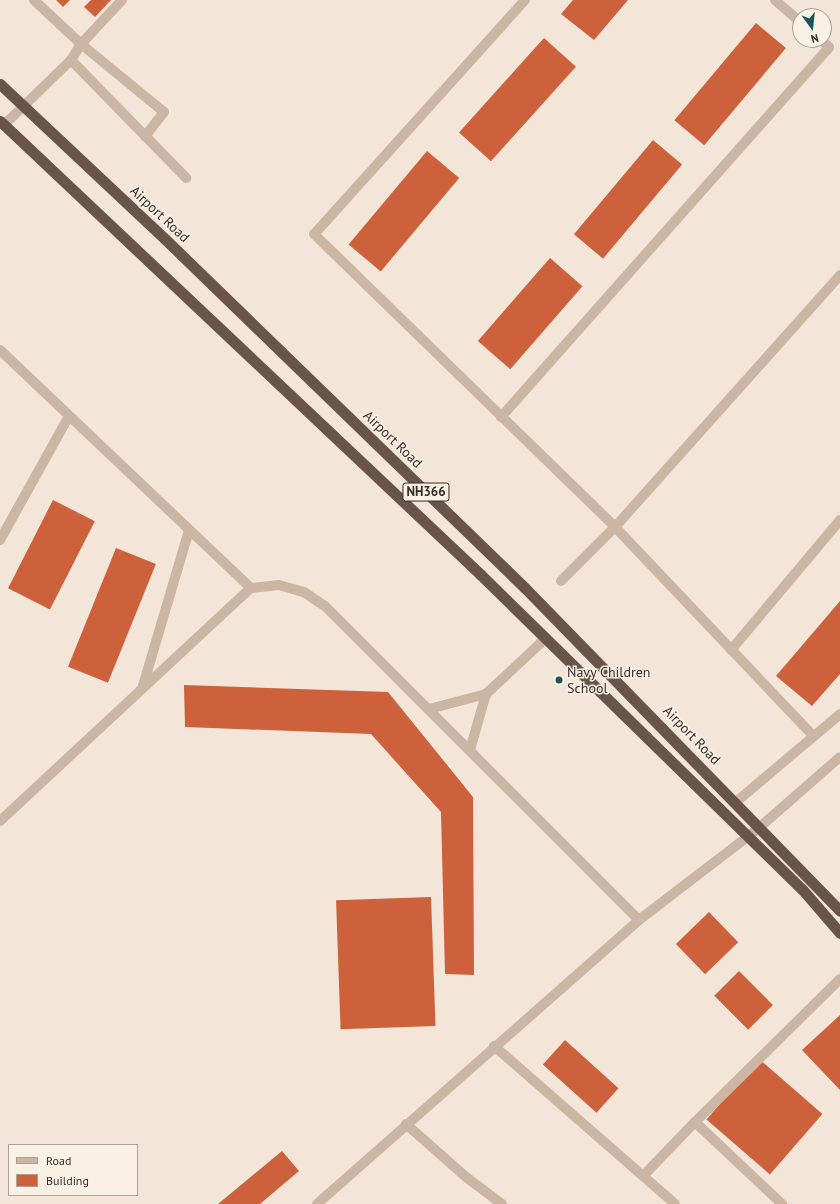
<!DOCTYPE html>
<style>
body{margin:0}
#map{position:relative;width:840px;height:1204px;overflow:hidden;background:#f3e6d8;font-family:"PT Sans",sans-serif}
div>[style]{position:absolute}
.building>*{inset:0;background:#cd613c;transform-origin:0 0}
.service>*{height:10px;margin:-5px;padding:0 5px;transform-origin:5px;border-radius:5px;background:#cbb6a4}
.minor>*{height:10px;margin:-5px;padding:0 5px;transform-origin:5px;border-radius:5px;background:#cbb6a4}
.trunk>*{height:11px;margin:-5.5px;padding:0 5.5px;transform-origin:5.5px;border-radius:5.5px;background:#685449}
.dots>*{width:11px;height:11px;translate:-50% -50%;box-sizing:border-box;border:2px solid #faf1e5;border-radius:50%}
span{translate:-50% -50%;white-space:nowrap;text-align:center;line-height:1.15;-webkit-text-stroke:3px #faf1e5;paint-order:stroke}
.shield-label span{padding:1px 3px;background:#faf1e5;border:1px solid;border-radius:3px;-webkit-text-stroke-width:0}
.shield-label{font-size:13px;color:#362b26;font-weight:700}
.street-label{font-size:14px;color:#362b26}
.poi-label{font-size:14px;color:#362b26}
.left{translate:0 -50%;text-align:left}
.legend{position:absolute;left:8px;top:1144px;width:130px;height:52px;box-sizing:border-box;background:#faf1e5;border:1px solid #aca299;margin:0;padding:5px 7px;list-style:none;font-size:12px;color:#362b26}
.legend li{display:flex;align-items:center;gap:8px;height:20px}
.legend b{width:20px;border:1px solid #aca299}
.north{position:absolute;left:792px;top:8px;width:40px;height:40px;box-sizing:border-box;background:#faf1e5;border:1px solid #aca299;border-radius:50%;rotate:165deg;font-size:11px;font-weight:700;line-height:16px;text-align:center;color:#362b26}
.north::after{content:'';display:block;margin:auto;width:14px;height:18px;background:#19555a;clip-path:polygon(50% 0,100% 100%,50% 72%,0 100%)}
</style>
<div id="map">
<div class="building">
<div style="clip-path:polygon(56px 0,70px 0,63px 7px)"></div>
<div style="clip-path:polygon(91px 0,111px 0,95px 17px,84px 7px)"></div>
<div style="clip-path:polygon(573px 0,628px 0,594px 40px,561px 14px)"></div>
<div style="left:756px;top:23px;width:39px;height:127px;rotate:40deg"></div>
<div style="left:544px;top:38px;width:43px;height:127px;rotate:42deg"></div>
<div style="left:653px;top:140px;width:38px;height:123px;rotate:40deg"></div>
<div style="left:427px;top:151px;width:42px;height:122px;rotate:40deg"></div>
<div style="left:550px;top:258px;width:43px;height:110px;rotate:41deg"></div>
<div style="left:53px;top:500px;width:47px;height:99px;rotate:27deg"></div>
<div style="left:116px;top:548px;width:43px;height:128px;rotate:22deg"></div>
<div style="clip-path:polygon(840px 601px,840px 674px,812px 706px,776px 676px)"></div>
<div style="clip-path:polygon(184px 685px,388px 692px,473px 797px,474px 975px,445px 974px,441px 812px,371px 734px,185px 727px)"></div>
<div style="left:431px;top:897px;width:129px;height:95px;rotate:88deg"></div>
<div style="left:709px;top:912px;width:42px;height:46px;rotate:46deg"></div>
<div style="left:739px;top:971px;width:48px;height:35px;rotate:45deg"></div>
<div style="clip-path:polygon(840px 1015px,840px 1090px,802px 1050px)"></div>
<div style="left:565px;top:1040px;width:72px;height:33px;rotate:42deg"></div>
<div style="left:759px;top:1059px;width:84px;height:80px;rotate:41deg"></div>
<div style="clip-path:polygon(282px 1151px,299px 1171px,260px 1204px,218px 1204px)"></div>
</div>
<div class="service">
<div style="left:81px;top:44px;width:107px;rotate:39.3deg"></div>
<div style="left:164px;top:112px;width:31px;rotate:128deg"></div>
<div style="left:71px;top:60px;width:165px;rotate:45.7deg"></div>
</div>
<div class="minor">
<div style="left:34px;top:0;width:64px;rotate:43.1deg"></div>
<div style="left:525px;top:0;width:315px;rotate:132deg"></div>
<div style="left:314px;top:234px;width:420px;rotate:44.2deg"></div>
<div style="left:615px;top:527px;width:288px;rotate:46.5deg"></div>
<div style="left:775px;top:0;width:33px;rotate:41deg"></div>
<div style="left:4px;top:125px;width:93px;rotate:-44.1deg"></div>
<div style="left:71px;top:60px;width:19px;rotate:-58deg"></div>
<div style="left:81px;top:44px;width:60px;rotate:-47deg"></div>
<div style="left:0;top:350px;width:346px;rotate:43.5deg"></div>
<div style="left:501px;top:417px;width:494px;rotate:-48.4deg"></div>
<div style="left:829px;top:47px;width:11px;rotate:-139deg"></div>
<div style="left:0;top:540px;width:142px;rotate:-60.9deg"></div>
<div style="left:561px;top:581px;width:76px;rotate:-45deg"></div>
<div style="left:615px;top:527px;width:338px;rotate:-48.2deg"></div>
<div style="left:731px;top:650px;width:170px;rotate:-50deg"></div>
<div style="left:142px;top:689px;width:166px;rotate:-73.5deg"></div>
<div style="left:429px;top:709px;width:59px;rotate:-14.7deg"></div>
<div style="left:486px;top:694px;width:81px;rotate:-43deg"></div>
<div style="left:470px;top:750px;width:58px;rotate:-74.1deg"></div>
<div style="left:736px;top:802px;width:136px;rotate:-40.2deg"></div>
<div style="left:0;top:821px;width:342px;rotate:-42.9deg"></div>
<div style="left:251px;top:588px;width:28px;rotate:-6deg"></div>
<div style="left:279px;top:585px;width:26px;rotate:16deg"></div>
<div style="left:304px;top:592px;width:25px;rotate:34deg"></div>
<div style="left:325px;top:606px;width:444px;rotate:45deg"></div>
<div style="left:494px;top:1046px;width:240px;rotate:41.1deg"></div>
<div style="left:695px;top:1122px;width:204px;rotate:-44.6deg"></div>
<div style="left:406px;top:1124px;width:80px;rotate:41.5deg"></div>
<div style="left:466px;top:1177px;width:45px;rotate:36.9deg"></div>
<div style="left:643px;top:1176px;width:75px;rotate:-46.1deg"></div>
<div style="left:695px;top:1122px;width:120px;rotate:43.3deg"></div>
<div style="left:317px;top:1204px;width:429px;rotate:-41.4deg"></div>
<div style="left:639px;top:920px;width:153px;rotate:-37.5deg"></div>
<div style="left:760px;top:827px;width:106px;rotate:-41.2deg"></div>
</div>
<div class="trunk">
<div style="left:0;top:84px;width:226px;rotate:43.2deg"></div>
<div style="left:165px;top:239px;width:501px;rotate:44.11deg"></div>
<div style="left:525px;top:588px;width:451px;rotate:45.7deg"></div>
<div style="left:0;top:121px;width:660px;rotate:43.34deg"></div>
<div style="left:480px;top:574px;width:450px;rotate:44.4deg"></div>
<div style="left:802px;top:889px;width:58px;rotate:49.2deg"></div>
</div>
<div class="dots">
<div style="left:559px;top:680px;background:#19555a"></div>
</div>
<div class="shield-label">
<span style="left:426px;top:492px">NH366</span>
</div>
<div class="street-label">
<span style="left:160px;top:214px;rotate:43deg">Airport Road</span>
<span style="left:393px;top:439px;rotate:44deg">Airport Road</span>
<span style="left:692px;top:735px;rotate:46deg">Airport Road</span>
</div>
<div class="poi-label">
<span class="left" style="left:567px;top:680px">Navy Children<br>School</span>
</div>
<ul class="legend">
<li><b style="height:5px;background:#cbb6a4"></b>Road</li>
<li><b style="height:11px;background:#cd613c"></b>Building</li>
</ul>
<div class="north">N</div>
</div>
